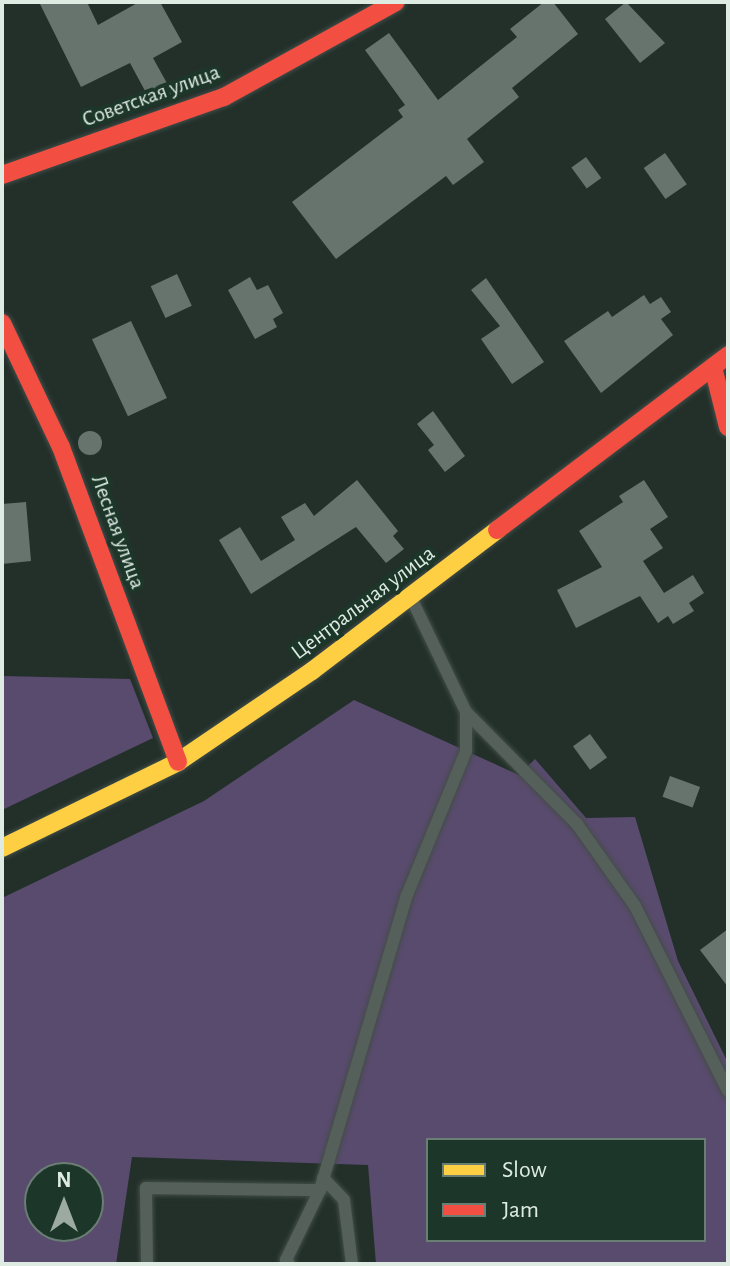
<!DOCTYPE html>
<meta charset="utf-8">
<style>
body{margin:0}
#map{position:relative;width:730px;height:1266px;overflow:hidden;background:#23302a;font-family:"Alegreya Sans",sans-serif}
div>[style]{position:absolute}
.green>*{inset:0;background:#594b6d}
.building>*{inset:0;background:#67736d;transform-origin:0 0}
.round{border-radius:50%}
.roads{filter:drop-shadow(0 0 2px #424d48) drop-shadow(0 0 2px #424d48)}
.lane>*{height:12px;margin:-6px;padding:0 6px;transform-origin:6px;border-radius:6px;background:#56605b}
.slow>*{height:18px;margin:-9px;padding:0 9px;transform-origin:9px;border-radius:9px;background:#ffcf43}
.jam>*{height:18px;margin:-9px;padding:0 9px;transform-origin:9px;border-radius:9px;background:#f24e42}
span{translate:-50% -50%;white-space:nowrap;text-align:center;line-height:1.15;-webkit-text-stroke:8px #1d362a;paint-order:stroke}
.street-label{font-size:22px;color:#ddebe3}
.frame{position:absolute;inset:0;border:4px solid #ddebe3;pointer-events:none}
.legend{position:absolute;left:426px;top:1138px;width:280px;height:104px;box-sizing:border-box;background:#1d362a;border:2px solid #6a7e74;margin:0;padding:10px 14px;list-style:none;font-size:24px;color:#ddebe3}
.legend li{display:flex;align-items:center;gap:16px;height:40px}
.legend b{width:40px;border:2px solid #6a7e74}
.north{position:absolute;left:24px;top:1162px;width:80px;height:80px;box-sizing:border-box;background:#1d362a;border:2px solid #6a7e74;border-radius:50%;rotate:0deg;font-size:22px;font-weight:700;line-height:32px;text-align:center;color:#ddebe3}
.north::after{content:'';display:block;margin:auto;width:28px;height:36px;background:#9caaa2;clip-path:polygon(50% 0,100% 100%,50% 72%,0 100%)}
</style>
<div id="map">
<div class="green">
<div style="clip-path:polygon(2px 676px,130px 679px,153px 738px,2px 810px)"></div>
<div style="clip-path:polygon(evenodd,354px 700px,519px 775px,535px 759px,586px 818px,635px 817px,678px 961px,728px 1063px,728px 1264px,376px 1264px,368px 1165px,132px 1157px,116px 1264px,2px 1264px,2px 898px,204px 801px,354px 700px,428px 1140px,704px 1140px,704px 1240px,428px 1240px,428px 1140px,354px 700px,40px 1178px,88px 1178px,88px 1226px,40px 1226px,40px 1178px)"></div>
</div>
<div class="building">
<div style="clip-path:polygon(39px 2px,87px 2px,98px 25px,139px 2px,160px 2px,182px 42px,153px 58px,173px 94px,151px 102px,130px 63px,81px 87px)"></div>
<div style="clip-path:polygon(544px 2px,553px 2px,578px 34px,512px 88px,519px 97px,467px 139px,484px 162px,453px 185px,446px 176px,336px 259px,292px 202px,403px 117px,398px 110px,405px 105px,365px 50px,389px 33px,438px 100px,517px 37px,510px 29px)"></div>
<div style="clip-path:polygon(626px 2px,665px 43px,640px 63px,605px 19px)"></div>
<div style="left:665px;top:153px;width:38px;height:26px;rotate:55deg"></div>
<div style="left:586px;top:157px;width:26px;height:18px;rotate:54deg"></div>
<div style="left:177px;top:274px;width:35px;height:29px;rotate:65deg"></div>
<div style="clip-path:polygon(250px 277px,257px 290px,268px 285px,283px 313px,273px 319px,277px 327px,255px 339px,228px 290px)"></div>
<div style="clip-path:polygon(486px 278px,544px 362px,512px 384px,481px 339px,500px 326px,471px 290px)"></div>
<div style="clip-path:polygon(644px 295px,650px 304px,661px 297px,671px 312px,661px 319px,673px 335px,601px 393px,564px 341px,608px 311px,612px 317px)"></div>
<div style="left:131px;top:321px;width:85px;height:43px;rotate:65deg"></div>
<div style="clip-path:polygon(433px 411px,465px 456px,445px 472px,428px 450px,434px 445px,417px 424px)"></div>
<div class="round" style="left:78px;top:431px;width:24px;height:24px"></div>
<div style="clip-path:polygon(357px 480px,398px 531px,393px 536px,404px 549px,386px 563px,356px 527px,251px 594px,219px 540px,240px 527px,261px 561px,295px 540px,281px 517px,305px 503px,314px 516px)"></div>
<div style="clip-path:polygon(644px 480px,668px 517px,650px 529px,663px 548px,643px 561px,664px 593px,693px 575px,704px 593px,689px 603px,694px 611px,673px 624px,668px 616px,658px 623px,640px 596px,576px 628px,557px 590px,602px 567px,579px 531px,623px 502px,619px 496px)"></div>
<div style="clip-path:polygon(26px 502px,31px 561px,2px 564px,2px 504px)"></div>
<div style="left:590px;top:734px;width:29px;height:21px;rotate:54deg"></div>
<div style="left:670px;top:776px;width:32px;height:22px;rotate:20deg"></div>
<div style="clip-path:polygon(728px 929px,728px 987px,700px 950px)"></div>
</div>
<div class="roads">
<div class="lane">
<div style="left:466px;top:712px;width:158px;rotate:45.3deg"></div>
<div style="left:577px;top:824px;width:100px;rotate:54.7deg"></div>
<div style="left:635px;top:906px;width:207px;rotate:63.3deg"></div>
<div style="left:323px;top:1178px;width:30px;rotate:46deg"></div>
<div style="left:344px;top:1200px;width:64px;rotate:82.9deg"></div>
<div style="left:147px;top:1264px;width:76px;rotate:-90.8deg"></div>
<div style="left:146px;top:1188px;width:174px;rotate:0.7deg"></div>
<div style="left:320px;top:1190px;width:308px;rotate:-73.6deg"></div>
<div style="left:407px;top:895px;width:156px;rotate:-67.7deg"></div>
<div style="left:466px;top:751px;width:39px;rotate:-90deg"></div>
<div style="left:466px;top:712px;width:124px;rotate:-115.7deg"></div>
<div style="left:289px;top:1264px;width:5px;rotate:-127deg"></div>
<div style="left:286px;top:1260px;width:78px;rotate:-64.1deg"></div>
</div>
<div class="slow">
<div style="left:2px;top:848px;width:196px;rotate:-26deg"></div>
<div style="left:178px;top:762px;width:162px;rotate:-34.2deg"></div>
<div style="left:312px;top:671px;width:233px;rotate:-37.3deg"></div>
</div>
<div class="jam">
<div style="left:2px;top:175px;width:235px;rotate:-19.4deg"></div>
<div style="left:224px;top:97px;width:196px;rotate:-28.9deg"></div>
<div style="left:2px;top:323px;width:137px;rotate:64.6deg"></div>
<div style="left:61px;top:447px;width:336px;rotate:69.6deg"></div>
<div style="left:713px;top:367px;width:62px;rotate:76deg"></div>
<div style="left:497px;top:530px;width:290px;rotate:-37.1deg"></div>
</div>
</div>
<div class="street-label">
<span style="left:151px;top:96px;rotate:-20deg">Советская улица</span>
<span style="left:118px;top:532px;rotate:70deg">Лесная улица</span>
<span style="left:363px;top:603px;rotate:-37deg">Центральная улица</span>
</div>
<div class="frame"></div>
<ul class="legend">
<li><b style="height:10px;background:#ffcf43"></b>Slow</li>
<li><b style="height:10px;background:#f24e42"></b>Jam</li>
</ul>
<div class="north">N</div>
</div>
